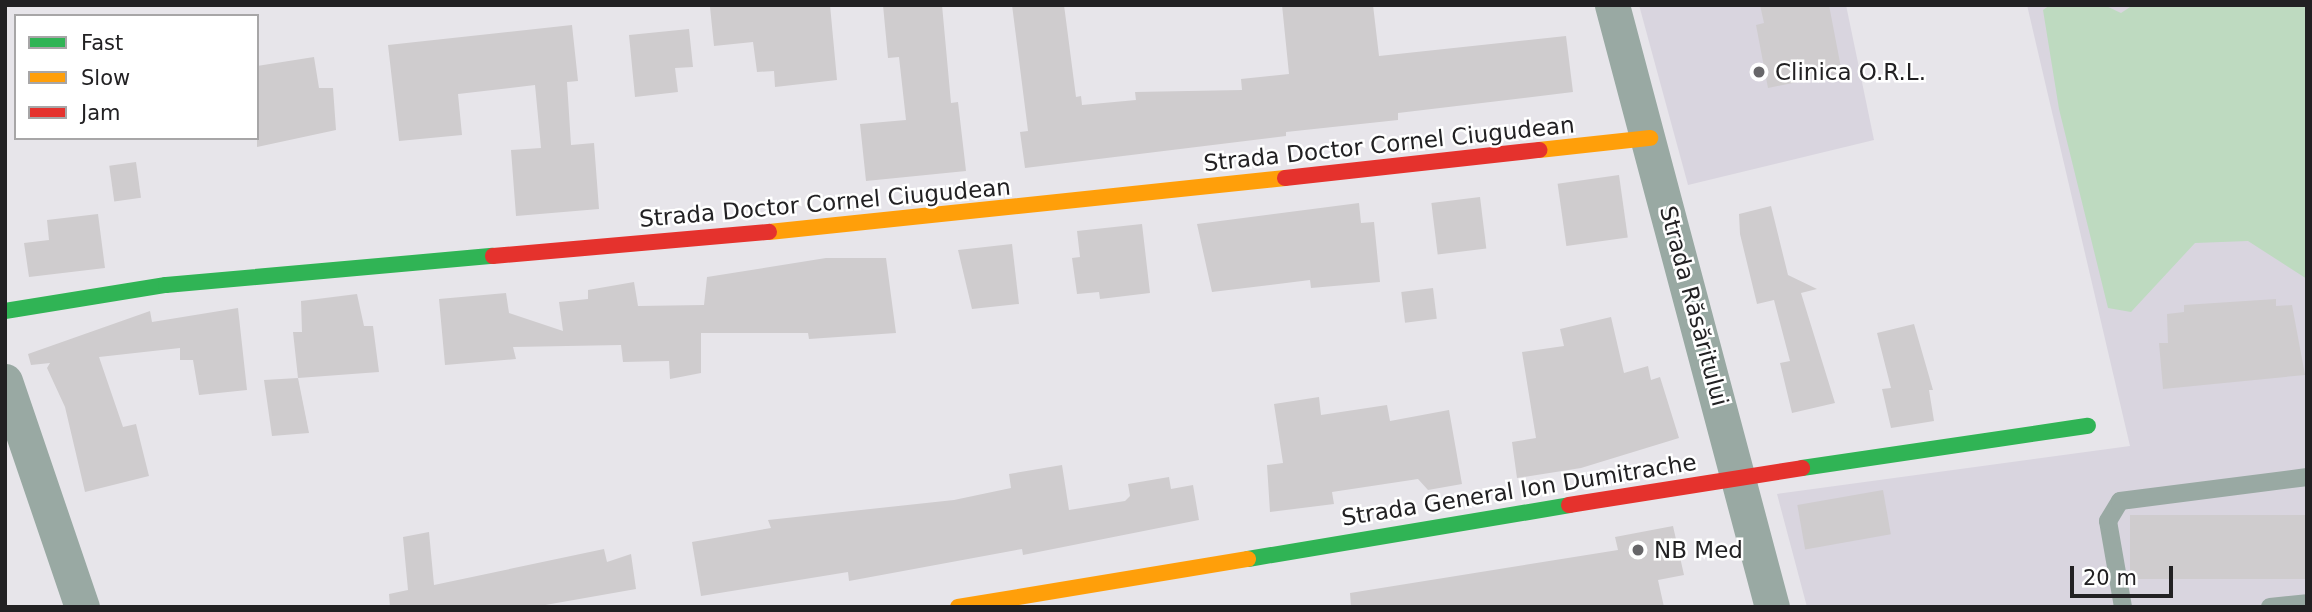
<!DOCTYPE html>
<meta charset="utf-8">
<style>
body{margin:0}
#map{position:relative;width:2312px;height:612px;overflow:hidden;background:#e7e5ea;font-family:"DejaVu Sans",sans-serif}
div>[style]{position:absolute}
.built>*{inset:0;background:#d9d5df}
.green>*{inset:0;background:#bedac0}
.building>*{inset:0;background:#cfccce;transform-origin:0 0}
.lane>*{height:18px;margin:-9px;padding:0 9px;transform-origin:9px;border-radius:9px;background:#99a9a3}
.street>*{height:35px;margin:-17.5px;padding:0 17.5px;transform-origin:17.5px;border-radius:17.5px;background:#99a9a3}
.fast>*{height:16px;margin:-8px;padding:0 8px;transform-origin:8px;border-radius:8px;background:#30b455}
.slow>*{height:16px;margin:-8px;padding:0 8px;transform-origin:8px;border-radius:8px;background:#ff9f0a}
.jam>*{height:16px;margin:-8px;padding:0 8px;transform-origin:8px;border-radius:8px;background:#e5322d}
.dots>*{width:19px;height:19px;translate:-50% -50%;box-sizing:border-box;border:4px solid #fff;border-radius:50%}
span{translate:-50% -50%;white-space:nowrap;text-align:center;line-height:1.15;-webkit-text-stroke:5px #fff;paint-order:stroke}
.poi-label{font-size:23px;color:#222123}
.left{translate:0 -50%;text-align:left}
.street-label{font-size:23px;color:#222123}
.frame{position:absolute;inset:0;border:7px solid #222123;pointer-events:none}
.legend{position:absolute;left:14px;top:14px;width:245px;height:126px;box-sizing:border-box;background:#fff;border:2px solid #a7a6a7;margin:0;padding:9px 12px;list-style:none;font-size:21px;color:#222123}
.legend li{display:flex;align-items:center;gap:14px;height:35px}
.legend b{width:35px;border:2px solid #a7a6a7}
.scale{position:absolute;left:2070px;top:566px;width:103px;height:32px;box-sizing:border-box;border:4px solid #222123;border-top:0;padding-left:9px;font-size:21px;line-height:24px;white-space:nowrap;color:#222123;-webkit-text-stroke:5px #fff;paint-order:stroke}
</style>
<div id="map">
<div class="built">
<div style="clip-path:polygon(1639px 5px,1846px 5px,1874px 140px,1688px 185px)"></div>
<div style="clip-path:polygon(2027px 5px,2307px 5px,2307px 607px,1807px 607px,1777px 494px,2130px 446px)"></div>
</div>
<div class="green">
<div style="clip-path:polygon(2050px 5px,2104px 5px,2121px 13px,2133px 5px,2307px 5px,2307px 279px,2248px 241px,2195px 243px,2131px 312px,2108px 308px,2059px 109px,2043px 10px)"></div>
</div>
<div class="building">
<div style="clip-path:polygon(830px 5px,837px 80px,775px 87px,774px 71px,757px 72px,753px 42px,714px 46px,710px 7px)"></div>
<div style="clip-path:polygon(883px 5px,942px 5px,951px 103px,958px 102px,966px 171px,866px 181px,860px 124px,906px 120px,899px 57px,888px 58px)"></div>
<div style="clip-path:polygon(1012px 5px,1064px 5px,1076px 97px,1081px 96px,1082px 105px,1136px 100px,1135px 92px,1242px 90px,1241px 79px,1289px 74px,1282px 5px,1373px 5px,1379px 56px,1566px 36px,1573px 92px,1398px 113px,1398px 120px,1286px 132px,1286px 136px,1025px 168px,1020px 132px,1028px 131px)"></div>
<div style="clip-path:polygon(1760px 5px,1829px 5px,1842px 73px,1768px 88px,1756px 25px,1764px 23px)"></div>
<div style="clip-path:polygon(572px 25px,578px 81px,567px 82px,571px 145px,594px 143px,599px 209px,516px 216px,511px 150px,541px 148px,535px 85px,458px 94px,462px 135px,399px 141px,388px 45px)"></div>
<div style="clip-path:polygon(689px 29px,693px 67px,675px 68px,678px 92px,635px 97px,629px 35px)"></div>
<div style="clip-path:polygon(314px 57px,319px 88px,333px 88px,336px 130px,257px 147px,257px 66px)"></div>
<div style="left:136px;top:162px;width:36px;height:27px;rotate:82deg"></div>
<div style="left:1619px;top:175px;width:63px;height:62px;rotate:82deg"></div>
<div style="left:1480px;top:197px;width:52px;height:49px;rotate:83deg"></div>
<div style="clip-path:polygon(1359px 203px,1361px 223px,1374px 222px,1380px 282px,1311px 288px,1310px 280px,1212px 292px,1197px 224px)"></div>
<div style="clip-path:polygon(1771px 206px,1788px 275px,1817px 289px,1801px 293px,1835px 403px,1792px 413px,1780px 363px,1790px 361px,1774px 300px,1757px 304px,1740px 234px,1739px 214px)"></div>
<div style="clip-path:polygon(98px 214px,105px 268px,29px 277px,24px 243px,49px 240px,47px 220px)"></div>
<div style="clip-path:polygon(1142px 224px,1150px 293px,1100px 299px,1099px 292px,1077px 294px,1072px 258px,1080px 257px,1077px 231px)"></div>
<div style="clip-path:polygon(1012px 244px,1019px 304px,972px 309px,958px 250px)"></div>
<div style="clip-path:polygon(826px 258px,886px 258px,896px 333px,809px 339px,808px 333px,701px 333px,701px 373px,670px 379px,669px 361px,623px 362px,621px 345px,513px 347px,516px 359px,445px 365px,439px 299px,506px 293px,509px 313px,563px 331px,559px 302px,588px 299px,588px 290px,634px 282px,638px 306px,704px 305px,707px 277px)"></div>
<div style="left:1433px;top:288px;width:31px;height:32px;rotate:83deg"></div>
<div style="clip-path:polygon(357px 294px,364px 326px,373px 326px,379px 372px,298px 378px,293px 332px,302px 332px,301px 301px)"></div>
<div style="clip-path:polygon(2276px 299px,2276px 306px,2292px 305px,2305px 375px,2163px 389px,2159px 343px,2168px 343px,2167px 314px,2184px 312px,2184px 305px)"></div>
<div style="clip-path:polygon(238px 308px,247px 390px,199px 395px,193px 360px,180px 360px,180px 348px,99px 357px,123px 427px,136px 424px,149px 476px,85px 492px,65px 407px,47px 368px,50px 363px,31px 365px,28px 354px,150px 311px,152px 322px)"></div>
<div style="clip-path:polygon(1611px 317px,1624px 373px,1648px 366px,1651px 380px,1660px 377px,1679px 438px,1581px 468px,1517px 478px,1512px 442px,1536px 438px,1522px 352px,1564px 346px,1560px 329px)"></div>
<div style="clip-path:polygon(1914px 324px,1933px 390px,1929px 390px,1934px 421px,1891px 428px,1882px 389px,1891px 388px,1877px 333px)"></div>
<div style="clip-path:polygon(298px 378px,309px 433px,272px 436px,264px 380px)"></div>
<div style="clip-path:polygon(1319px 397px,1321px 415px,1387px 405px,1390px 421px,1449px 410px,1462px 484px,1428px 490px,1418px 479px,1332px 492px,1334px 504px,1270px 512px,1267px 465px,1283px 463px,1274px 404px)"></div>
<div style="clip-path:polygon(1062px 465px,1069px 510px,1125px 501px,1130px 496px,1128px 484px,1169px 477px,1171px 489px,1193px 485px,1199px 520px,1023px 555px,1022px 549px,849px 581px,848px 572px,701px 596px,692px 542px,771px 528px,768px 520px,954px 500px,1011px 488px,1009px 474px)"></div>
<div style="left:1883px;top:490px;width:45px;height:87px;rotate:80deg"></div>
<div style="left:2307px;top:515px;width:64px;height:177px;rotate:90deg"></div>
<div style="clip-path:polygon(1673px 526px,1684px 575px,1658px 580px,1664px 607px,1351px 607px,1350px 593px,1618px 550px,1615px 537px)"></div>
<div style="clip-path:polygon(429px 532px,434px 585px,604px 549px,607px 562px,631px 554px,636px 589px,534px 607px,390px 607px,389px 594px,408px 590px,403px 537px)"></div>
</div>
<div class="lane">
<div style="left:2123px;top:607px;width:87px;rotate:-99.9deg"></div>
<div style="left:2108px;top:521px;width:23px;rotate:-59deg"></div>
<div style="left:2120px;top:501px;width:189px;rotate:-7.3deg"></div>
<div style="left:2270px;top:607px;width:37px;rotate:-6deg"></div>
</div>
<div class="street">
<div style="left:1612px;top:5px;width:623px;rotate:75.12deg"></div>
<div style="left:5px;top:381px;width:239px;rotate:71.2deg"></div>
</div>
<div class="fast">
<div style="left:5px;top:311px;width:163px;rotate:-9.2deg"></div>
<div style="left:166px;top:285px;width:328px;rotate:-5.1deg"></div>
<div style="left:1802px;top:468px;width:289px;rotate:-8.4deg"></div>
<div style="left:1248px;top:559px;width:326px;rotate:-9.5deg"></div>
</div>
<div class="slow">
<div style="left:1539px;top:150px;width:112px;rotate:-6.2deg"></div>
<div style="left:769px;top:232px;width:519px;rotate:-5.97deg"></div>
<div style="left:958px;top:607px;width:294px;rotate:-9.4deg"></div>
</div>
<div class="jam">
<div style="left:1285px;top:178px;width:256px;rotate:-6.3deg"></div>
<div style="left:493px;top:256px;width:277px;rotate:-5deg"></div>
<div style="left:1569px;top:505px;width:236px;rotate:-9deg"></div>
</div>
<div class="dots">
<div style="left:1759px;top:72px;background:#676669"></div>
<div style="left:1638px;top:550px;background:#676669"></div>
</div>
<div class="poi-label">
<span class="left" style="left:1775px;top:72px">Clinica O.R.L.</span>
<span class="left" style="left:1654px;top:550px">NB Med</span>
</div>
<div class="street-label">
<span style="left:1389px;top:144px;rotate:-6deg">Strada Doctor Cornel Ciugudean</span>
<span style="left:825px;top:203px;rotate:-5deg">Strada Doctor Cornel Ciugudean</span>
<span style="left:1694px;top:306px;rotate:75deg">Strada Răsăritului</span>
<span style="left:1519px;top:490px;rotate:-9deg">Strada General Ion Dumitrache</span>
</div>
<div class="frame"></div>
<ul class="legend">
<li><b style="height:9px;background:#30b455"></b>Fast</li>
<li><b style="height:9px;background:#ff9f0a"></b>Slow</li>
<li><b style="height:9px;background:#e5322d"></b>Jam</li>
</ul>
<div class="scale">20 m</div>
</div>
